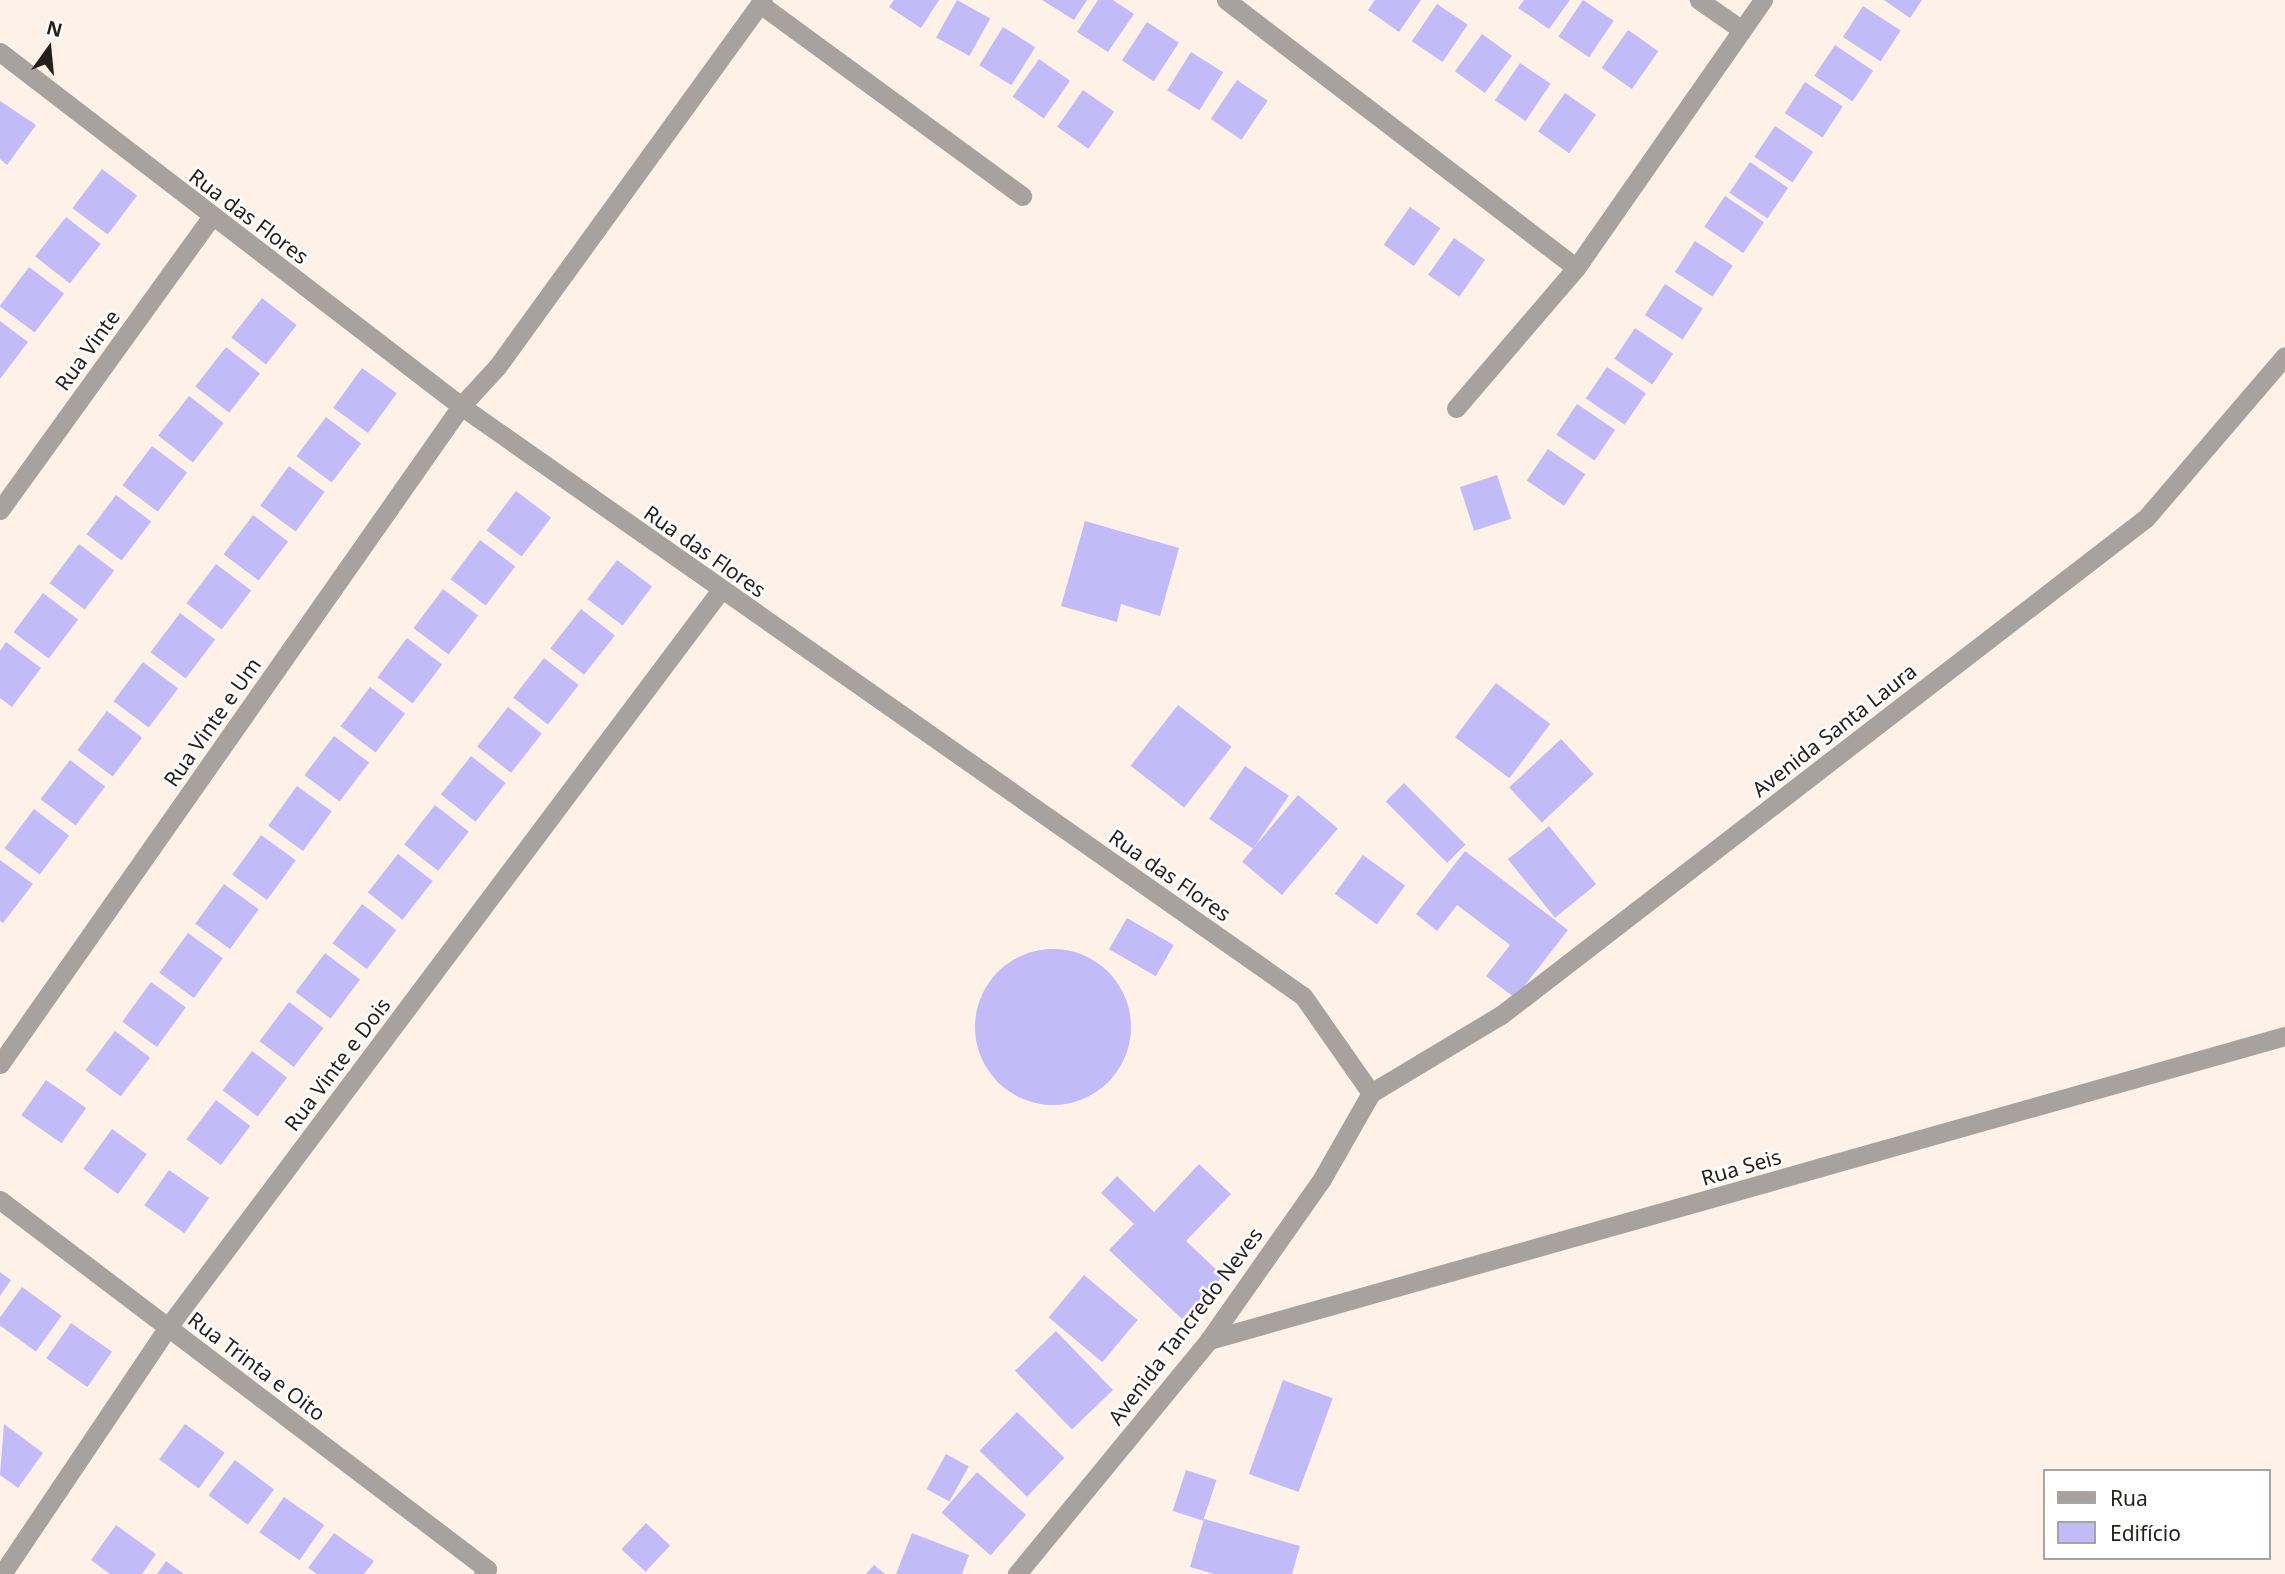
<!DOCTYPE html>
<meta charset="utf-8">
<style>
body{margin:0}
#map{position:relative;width:2285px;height:1574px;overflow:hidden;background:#fef1e8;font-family:"Noto Sans",sans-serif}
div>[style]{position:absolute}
.building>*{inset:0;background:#c2bbf7;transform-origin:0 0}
.round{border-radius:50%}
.minor>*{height:19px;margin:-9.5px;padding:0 9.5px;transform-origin:9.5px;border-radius:9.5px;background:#a8a29e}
.tertiary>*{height:19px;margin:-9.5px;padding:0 9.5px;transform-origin:9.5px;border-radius:9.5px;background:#a8a29e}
span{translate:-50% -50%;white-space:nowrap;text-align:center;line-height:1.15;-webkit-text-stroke:5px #fff;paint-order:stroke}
.street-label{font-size:21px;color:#241f1c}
.legend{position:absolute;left:2043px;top:1469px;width:228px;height:91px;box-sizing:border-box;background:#fff;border:2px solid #a7a5a4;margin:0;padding:9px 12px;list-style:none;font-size:21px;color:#241f1c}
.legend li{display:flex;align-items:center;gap:14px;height:35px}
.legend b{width:35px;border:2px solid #a7a5a4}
.north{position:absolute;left:14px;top:14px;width:70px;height:70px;-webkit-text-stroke:5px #fff;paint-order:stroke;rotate:15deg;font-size:19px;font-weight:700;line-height:28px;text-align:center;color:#241f1c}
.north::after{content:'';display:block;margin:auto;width:24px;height:32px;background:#241f1c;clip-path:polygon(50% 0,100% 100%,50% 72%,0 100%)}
</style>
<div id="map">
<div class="building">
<div style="clip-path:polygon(894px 0,939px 0,921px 28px,889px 7px)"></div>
<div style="left:957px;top:0;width:38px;height:43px;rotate:29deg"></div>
<div style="clip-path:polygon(1042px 0,1087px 0,1074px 20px)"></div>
<div style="clip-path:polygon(1098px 0,1113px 0,1134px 14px,1108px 52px,1077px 32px)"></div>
<div style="clip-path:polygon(1375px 0,1421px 0,1399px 32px,1368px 10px)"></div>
<div style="clip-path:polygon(1524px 0,1570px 0,1549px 29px,1518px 8px)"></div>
<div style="left:1583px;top:0;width:37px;height:44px;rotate:34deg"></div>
<div style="clip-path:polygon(1884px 0,1922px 0,1910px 18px)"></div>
<div style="left:1437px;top:4px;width:37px;height:45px;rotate:34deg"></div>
<div style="left:1863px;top:6px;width:45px;height:37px;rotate:33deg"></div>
<div style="left:1147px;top:22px;width:38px;height:46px;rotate:33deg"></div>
<div style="left:1003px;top:27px;width:38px;height:45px;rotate:32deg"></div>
<div style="left:1628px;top:30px;width:37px;height:46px;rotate:35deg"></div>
<div style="left:1482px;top:34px;width:37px;height:46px;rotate:36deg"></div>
<div style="left:1835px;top:45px;width:46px;height:37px;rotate:34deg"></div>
<div style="left:1191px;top:52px;width:38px;height:45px;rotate:32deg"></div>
<div style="left:1039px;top:59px;width:38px;height:46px;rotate:35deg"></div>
<div style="left:1520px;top:63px;width:37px;height:45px;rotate:34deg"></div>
<div style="left:1237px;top:80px;width:37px;height:47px;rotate:34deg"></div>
<div style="left:1805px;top:82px;width:45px;height:37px;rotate:33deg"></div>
<div style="left:1083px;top:90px;width:38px;height:45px;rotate:35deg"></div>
<div style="left:1565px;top:93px;width:38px;height:47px;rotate:35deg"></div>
<div style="clip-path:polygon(0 101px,36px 125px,7px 165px,0 159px)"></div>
<div style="left:1775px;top:126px;width:46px;height:37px;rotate:34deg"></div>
<div style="left:1750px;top:162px;width:46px;height:37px;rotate:34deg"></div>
<div style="left:102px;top:169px;width:44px;height:49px;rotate:37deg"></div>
<div style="left:1725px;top:196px;width:47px;height:37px;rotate:34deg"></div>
<div style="left:1410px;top:207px;width:37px;height:46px;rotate:35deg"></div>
<div style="left:66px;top:217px;width:44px;height:50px;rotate:38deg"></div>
<div style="left:1454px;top:238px;width:38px;height:45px;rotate:35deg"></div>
<div style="left:1695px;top:241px;width:45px;height:37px;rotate:33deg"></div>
<div style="left:29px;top:267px;width:44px;height:49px;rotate:37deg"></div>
<div style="left:1665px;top:284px;width:45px;height:37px;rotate:33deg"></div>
<div style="left:262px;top:298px;width:44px;height:50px;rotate:38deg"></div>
<div style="clip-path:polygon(0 321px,28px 342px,0 379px)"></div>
<div style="left:1635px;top:328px;width:46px;height:37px;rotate:34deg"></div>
<div style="left:226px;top:347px;width:43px;height:50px;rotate:38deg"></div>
<div style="left:1607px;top:367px;width:47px;height:38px;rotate:34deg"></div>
<div style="left:362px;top:368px;width:43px;height:49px;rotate:36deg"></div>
<div style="left:189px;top:396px;width:44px;height:50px;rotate:38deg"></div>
<div style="left:1577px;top:404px;width:46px;height:37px;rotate:34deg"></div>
<div style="left:326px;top:417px;width:44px;height:49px;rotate:37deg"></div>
<div style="left:152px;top:446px;width:44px;height:49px;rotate:37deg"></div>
<div style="left:1548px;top:449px;width:45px;height:38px;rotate:34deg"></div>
<div style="left:289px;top:466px;width:44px;height:49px;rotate:36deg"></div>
<div style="left:1497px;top:475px;width:46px;height:39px;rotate:72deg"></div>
<div style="left:516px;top:491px;width:44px;height:49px;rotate:37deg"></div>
<div style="left:116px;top:495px;width:44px;height:49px;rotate:37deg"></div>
<div style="left:253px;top:515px;width:44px;height:49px;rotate:37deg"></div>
<div style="clip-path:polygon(1085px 521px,1179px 548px,1160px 616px,1121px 604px,1117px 622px,1061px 606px)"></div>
<div style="left:480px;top:540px;width:44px;height:49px;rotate:37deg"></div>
<div style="left:79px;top:544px;width:44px;height:49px;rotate:37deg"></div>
<div style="left:617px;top:560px;width:44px;height:49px;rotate:37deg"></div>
<div style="left:216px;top:564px;width:44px;height:49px;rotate:37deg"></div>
<div style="left:443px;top:589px;width:44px;height:49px;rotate:37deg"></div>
<div style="left:43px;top:593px;width:44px;height:49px;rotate:37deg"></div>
<div style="left:581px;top:609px;width:43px;height:50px;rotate:38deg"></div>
<div style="left:180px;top:613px;width:44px;height:49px;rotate:37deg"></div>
<div style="left:407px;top:638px;width:44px;height:49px;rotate:37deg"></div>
<div style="clip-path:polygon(6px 642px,41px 668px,12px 707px,0 698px,0 651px)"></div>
<div style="left:544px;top:658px;width:44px;height:50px;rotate:38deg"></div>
<div style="left:143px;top:662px;width:44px;height:49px;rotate:37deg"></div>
<div style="left:1496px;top:683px;width:68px;height:68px;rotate:37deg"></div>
<div style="left:370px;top:687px;width:44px;height:49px;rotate:37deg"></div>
<div style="left:1178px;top:705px;width:68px;height:77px;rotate:38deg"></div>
<div style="left:508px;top:707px;width:43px;height:50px;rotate:38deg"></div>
<div style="left:107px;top:711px;width:44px;height:49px;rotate:37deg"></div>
<div style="left:334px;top:736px;width:44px;height:49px;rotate:37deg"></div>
<div style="left:1561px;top:739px;width:48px;height:71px;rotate:47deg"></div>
<div style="left:471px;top:756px;width:44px;height:49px;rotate:38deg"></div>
<div style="left:70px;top:760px;width:44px;height:49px;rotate:37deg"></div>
<div style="left:1245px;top:766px;width:53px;height:64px;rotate:34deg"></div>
<div style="left:1404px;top:783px;width:87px;height:26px;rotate:45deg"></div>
<div style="left:297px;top:786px;width:43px;height:49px;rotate:36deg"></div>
<div style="left:1298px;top:795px;width:52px;height:87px;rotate:40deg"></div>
<div style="left:435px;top:805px;width:43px;height:50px;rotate:38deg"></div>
<div style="left:34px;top:809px;width:44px;height:49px;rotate:37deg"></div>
<div style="left:1549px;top:826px;width:75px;height:53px;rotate:51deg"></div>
<div style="left:261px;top:835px;width:43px;height:49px;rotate:36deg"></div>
<div style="clip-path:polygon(1465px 851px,1568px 930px,1515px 998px,1486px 976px,1510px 945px,1457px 905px,1437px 931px,1416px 914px)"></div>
<div style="left:398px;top:854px;width:44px;height:49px;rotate:38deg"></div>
<div style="left:1363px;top:855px;width:52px;height:48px;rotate:36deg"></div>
<div style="clip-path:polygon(0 860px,33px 884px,3px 923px,0 921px)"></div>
<div style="left:224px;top:884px;width:43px;height:49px;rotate:36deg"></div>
<div style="left:362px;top:904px;width:43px;height:49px;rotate:37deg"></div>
<div style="left:1127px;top:918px;width:54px;height:36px;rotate:30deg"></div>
<div style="left:188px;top:933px;width:43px;height:49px;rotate:36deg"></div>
<div class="round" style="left:975px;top:949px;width:156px;height:156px"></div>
<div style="left:325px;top:953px;width:44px;height:49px;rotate:37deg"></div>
<div style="left:151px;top:982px;width:43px;height:49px;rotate:36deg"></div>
<div style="left:289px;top:1002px;width:43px;height:49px;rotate:37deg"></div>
<div style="left:115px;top:1031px;width:44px;height:49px;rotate:37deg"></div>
<div style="left:252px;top:1051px;width:44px;height:49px;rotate:37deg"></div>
<div style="left:46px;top:1080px;width:49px;height:43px;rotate:35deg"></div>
<div style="left:216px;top:1100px;width:43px;height:49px;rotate:37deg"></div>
<div style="left:112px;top:1129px;width:43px;height:49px;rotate:36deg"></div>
<div style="clip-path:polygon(1199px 1164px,1231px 1194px,1186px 1241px,1223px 1276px,1182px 1319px,1109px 1250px,1134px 1224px,1101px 1193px,1117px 1176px,1154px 1212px)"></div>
<div style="left:169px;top:1170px;width:49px;height:43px;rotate:35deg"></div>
<div style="clip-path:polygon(0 1272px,11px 1280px,0 1296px)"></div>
<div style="left:1084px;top:1275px;width:70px;height:55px;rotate:40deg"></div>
<div style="left:22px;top:1287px;width:49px;height:44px;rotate:36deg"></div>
<div style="left:71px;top:1323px;width:50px;height:43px;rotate:35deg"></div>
<div style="left:1056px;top:1331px;width:82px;height:57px;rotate:46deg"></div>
<div style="left:1283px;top:1380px;width:53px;height:100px;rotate:20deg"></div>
<div style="left:1017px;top:1412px;width:66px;height:54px;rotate:44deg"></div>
<div style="clip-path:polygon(4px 1424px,43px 1453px,18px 1488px,0 1475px)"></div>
<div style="left:185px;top:1424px;width:49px;height:44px;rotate:36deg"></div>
<div style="left:946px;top:1454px;width:26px;height:40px;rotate:29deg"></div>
<div style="left:235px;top:1460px;width:49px;height:44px;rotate:37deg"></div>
<div style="left:1186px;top:1470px;width:32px;height:43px;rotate:18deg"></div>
<div style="left:977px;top:1472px;width:65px;height:54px;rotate:41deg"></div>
<div style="left:284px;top:1497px;width:49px;height:43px;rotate:35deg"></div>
<div style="clip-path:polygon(1204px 1519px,1300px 1546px,1292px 1574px,1214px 1574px,1190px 1567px)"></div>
<div style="left:646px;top:1523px;width:33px;height:36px;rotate:43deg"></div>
<div style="clip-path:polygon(116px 1525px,156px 1554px,142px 1574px,110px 1574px,91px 1560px)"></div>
<div style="clip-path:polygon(334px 1533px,374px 1561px,364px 1574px,317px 1574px,308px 1568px)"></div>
<div style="clip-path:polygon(912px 1533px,969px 1555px,962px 1574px,896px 1574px)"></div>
<div style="clip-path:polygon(166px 1561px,184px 1574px,157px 1574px)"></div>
<div style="clip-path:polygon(874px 1565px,885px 1574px,866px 1574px)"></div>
</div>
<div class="minor">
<div style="left:1226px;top:0;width:441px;rotate:37.4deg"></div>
<div style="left:1699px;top:0;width:52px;rotate:34.9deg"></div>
<div style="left:760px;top:4px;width:325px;rotate:36.2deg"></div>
<div style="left:1456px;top:408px;width:184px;rotate:-49.4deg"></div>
<div style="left:1576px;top:268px;width:327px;rotate:-55.1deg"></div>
<div style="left:0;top:510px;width:361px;rotate:-54.2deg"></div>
<div style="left:0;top:1064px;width:803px;rotate:-54.98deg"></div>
<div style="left:461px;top:406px;width:53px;rotate:-47.3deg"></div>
<div style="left:497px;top:367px;width:453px;rotate:-54.1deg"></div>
<div style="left:1371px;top:1093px;width:152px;rotate:-31deg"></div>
<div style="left:1501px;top:1015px;width:814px;rotate:-37.62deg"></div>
<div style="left:2146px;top:518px;width:213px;rotate:-49.4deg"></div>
<div style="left:0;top:1200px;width:611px;rotate:37.15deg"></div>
<div style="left:487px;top:1569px;width:6px;rotate:129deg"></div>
<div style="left:1209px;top:1340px;width:1118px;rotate:-15.78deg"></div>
<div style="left:2px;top:1574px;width:298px;rotate:-56.1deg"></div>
<div style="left:168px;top:1327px;width:920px;rotate:-53.13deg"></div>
</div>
<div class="tertiary">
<div style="left:0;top:52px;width:581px;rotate:37.52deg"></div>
<div style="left:461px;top:406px;width:1028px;rotate:35.02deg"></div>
<div style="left:1303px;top:996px;width:118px;rotate:55deg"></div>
<div style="left:1371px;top:1093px;width:99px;rotate:119.7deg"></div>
<div style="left:1322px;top:1179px;width:197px;rotate:125.1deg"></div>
<div style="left:1209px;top:1340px;width:303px;rotate:129.4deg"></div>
</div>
<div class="street-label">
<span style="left:249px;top:216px;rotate:37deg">Rua das Flores</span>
<span style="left:87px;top:350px;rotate:-54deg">Rua Vinte</span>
<span style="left:705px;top:551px;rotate:35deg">Rua das Flores</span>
<span style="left:212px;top:722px;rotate:-55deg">Rua Vinte e Um</span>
<span style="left:1834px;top:730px;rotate:-38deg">Avenida Santa Laura</span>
<span style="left:1170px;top:875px;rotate:35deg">Rua das Flores</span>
<span style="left:337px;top:1064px;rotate:-53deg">Rua Vinte e Dois</span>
<span style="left:1741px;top:1167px;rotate:-16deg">Rua Seis</span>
<span style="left:1185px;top:1326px;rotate:-53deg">Avenida Tancredo Neves</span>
<span style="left:257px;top:1366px;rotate:37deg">Rua Trinta e Oito</span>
</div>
<ul class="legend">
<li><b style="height:9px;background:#a8a29e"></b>Rua</li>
<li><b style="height:19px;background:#c2bbf7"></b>Edifício</li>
</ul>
<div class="north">N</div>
</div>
